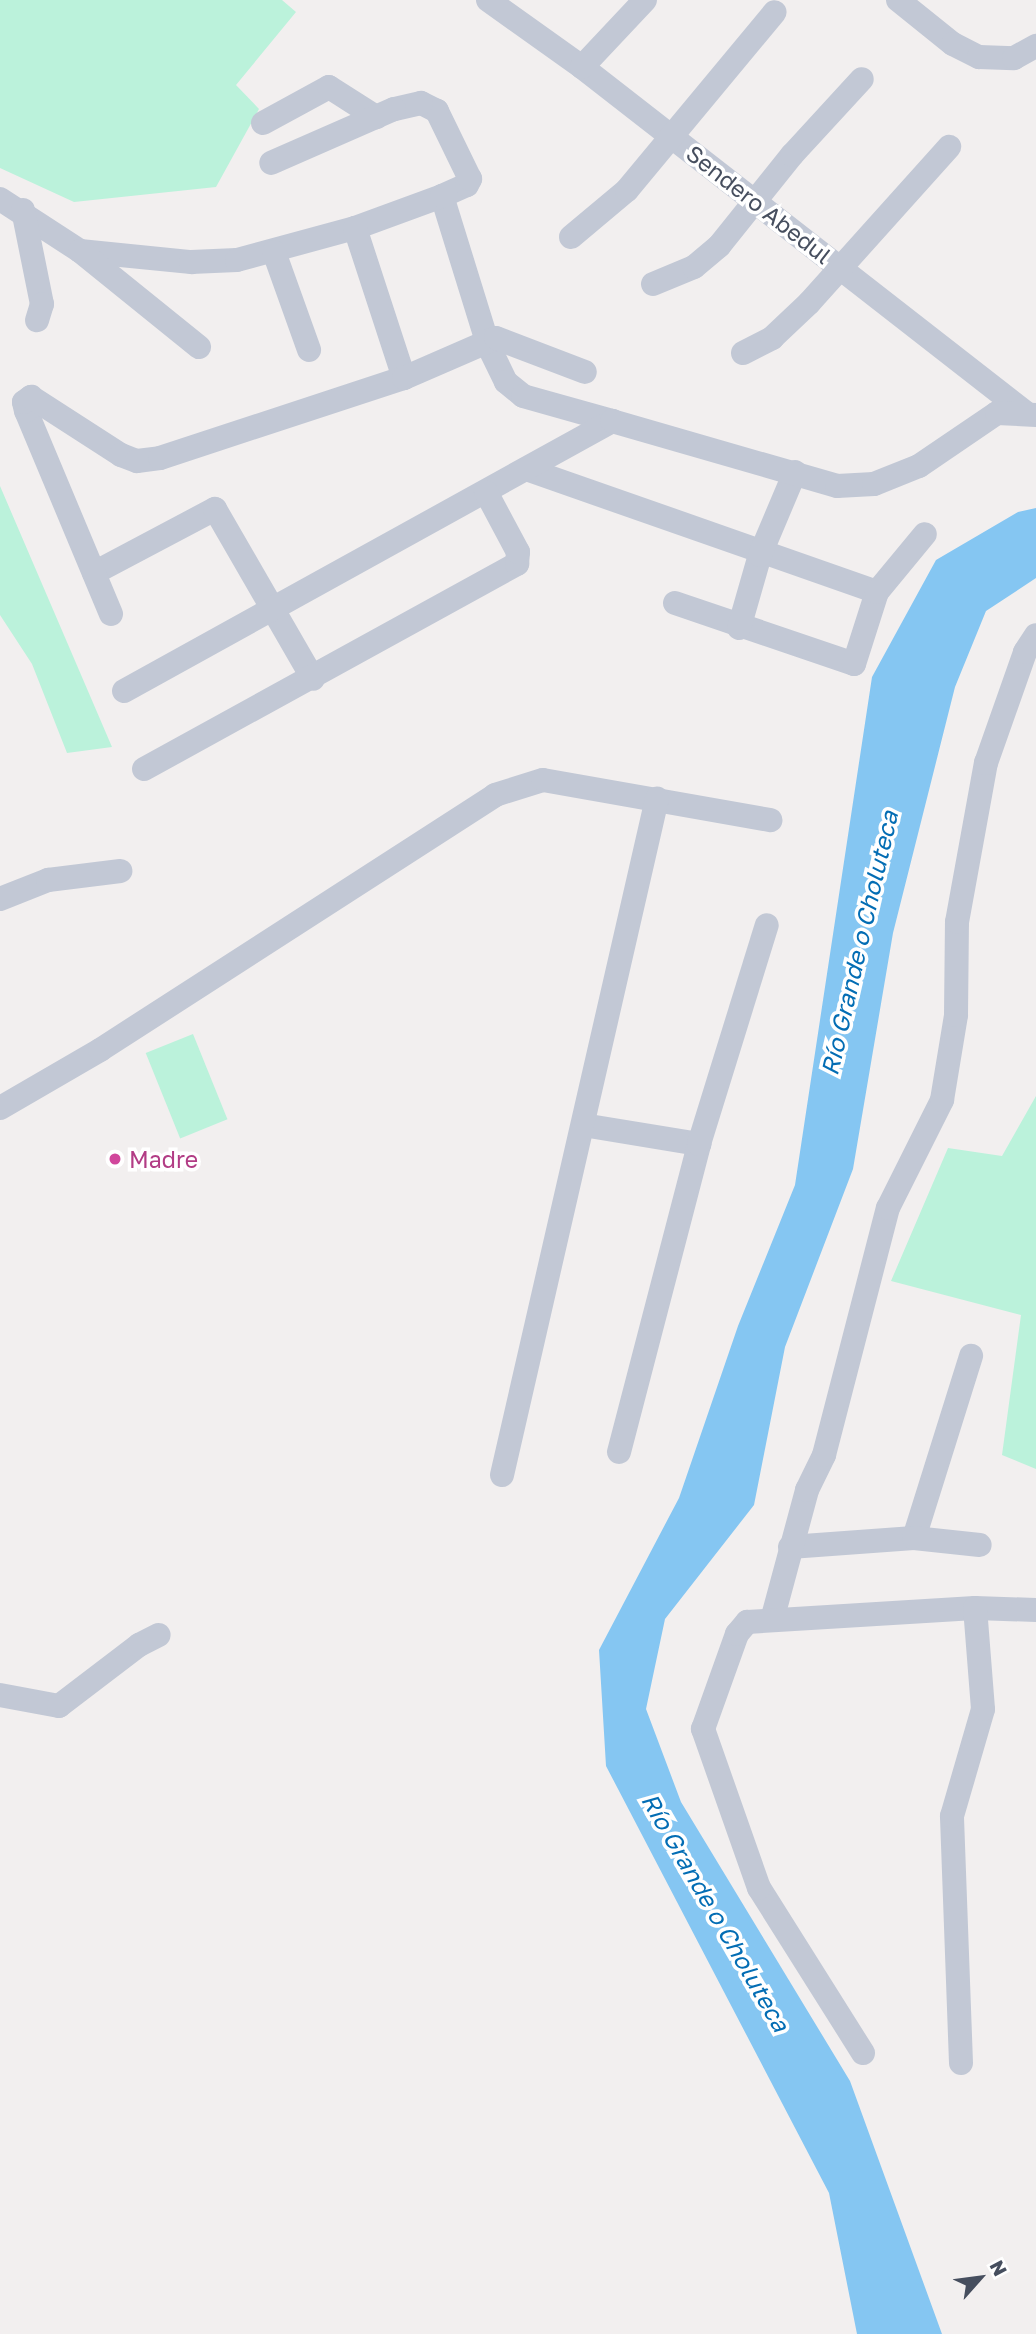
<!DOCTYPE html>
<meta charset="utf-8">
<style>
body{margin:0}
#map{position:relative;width:1036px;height:2334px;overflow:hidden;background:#f2efef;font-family:"Golos Text",sans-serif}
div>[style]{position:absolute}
.green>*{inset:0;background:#bbf2db;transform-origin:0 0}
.water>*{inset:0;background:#85c6f2}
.minor>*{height:24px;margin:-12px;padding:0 12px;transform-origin:12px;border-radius:12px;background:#c2c8d5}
.dots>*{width:19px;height:19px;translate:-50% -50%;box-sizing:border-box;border:4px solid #fff;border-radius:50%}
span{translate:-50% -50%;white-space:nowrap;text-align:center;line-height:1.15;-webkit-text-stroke:7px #fff;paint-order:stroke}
.street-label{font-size:23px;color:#464e5e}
.hotel-label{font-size:23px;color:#b23c85}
.left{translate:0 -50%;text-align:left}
.water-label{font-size:24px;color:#036db4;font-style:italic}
.north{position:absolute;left:945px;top:2243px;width:70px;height:70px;-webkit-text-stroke:5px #fff;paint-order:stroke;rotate:62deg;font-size:19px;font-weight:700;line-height:28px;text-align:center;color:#464e5e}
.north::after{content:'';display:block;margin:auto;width:24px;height:32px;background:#464e5e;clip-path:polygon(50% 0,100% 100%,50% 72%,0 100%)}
</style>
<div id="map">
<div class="green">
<div style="clip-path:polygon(0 0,282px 0,296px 12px,236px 85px,259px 109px,216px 187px,74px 202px,0 168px)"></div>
<div style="clip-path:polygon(0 486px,112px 747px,67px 753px,32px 664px,0 615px)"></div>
<div style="left:193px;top:1034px;width:92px;height:51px;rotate:68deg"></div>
<div style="clip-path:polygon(1036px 1096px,1036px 1469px,1002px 1455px,1021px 1315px,891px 1281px,948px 1148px,1002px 1156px)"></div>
</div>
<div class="water">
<div style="clip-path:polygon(1036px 508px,1036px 578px,986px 611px,955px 687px,893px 933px,853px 1169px,785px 1347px,754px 1505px,665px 1619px,646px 1709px,681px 1802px,850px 2081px,942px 2334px,857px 2334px,829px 2193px,606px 1766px,599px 1650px,679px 1498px,738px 1326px,795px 1185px,872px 677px,936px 560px,1018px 512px)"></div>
</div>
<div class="minor">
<div style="left:488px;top:0;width:115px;rotate:35.5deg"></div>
<div style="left:582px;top:67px;width:563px;rotate:37.93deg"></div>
<div style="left:898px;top:0;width:70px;rotate:38.7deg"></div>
<div style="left:953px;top:44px;width:29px;rotate:27deg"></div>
<div style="left:979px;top:57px;width:35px;rotate:2deg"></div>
<div style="left:1014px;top:58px;width:25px;rotate:-29deg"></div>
<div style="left:582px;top:67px;width:92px;rotate:-46.8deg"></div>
<div style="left:263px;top:123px;width:75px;rotate:-28.6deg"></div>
<div style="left:329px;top:87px;width:56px;rotate:32.6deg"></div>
<div style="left:442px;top:196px;width:156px;rotate:72.8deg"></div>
<div style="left:488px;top:345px;width:41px;rotate:64.1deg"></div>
<div style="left:506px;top:382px;width:22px;rotate:39deg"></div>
<div style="left:523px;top:396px;width:92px;rotate:15.7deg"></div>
<div style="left:0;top:199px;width:95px;rotate:33deg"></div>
<div style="left:80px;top:251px;width:112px;rotate:5.7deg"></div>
<div style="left:191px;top:262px;width:46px;rotate:-2.5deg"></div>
<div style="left:237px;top:260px;width:122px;rotate:-15.2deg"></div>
<div style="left:355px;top:228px;width:93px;rotate:-20.2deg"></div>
<div style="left:442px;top:196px;width:27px;rotate:-24deg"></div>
<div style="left:467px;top:185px;width:7px;rotate:-63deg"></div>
<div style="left:470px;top:179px;width:76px;rotate:-115.9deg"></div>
<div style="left:437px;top:111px;width:18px;rotate:-153deg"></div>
<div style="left:421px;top:103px;width:28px;rotate:167deg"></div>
<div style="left:394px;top:109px;width:134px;rotate:156.3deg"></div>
<div style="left:23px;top:210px;width:96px;rotate:78.6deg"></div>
<div style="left:42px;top:304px;width:17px;rotate:107deg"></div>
<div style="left:355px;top:228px;width:158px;rotate:71.9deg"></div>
<div style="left:571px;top:237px;width:73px;rotate:-40deg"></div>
<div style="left:627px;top:190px;width:231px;rotate:-50.3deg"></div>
<div style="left:80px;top:251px;width:153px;rotate:38.9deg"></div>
<div style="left:274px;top:252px;width:104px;rotate:70.3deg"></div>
<div style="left:653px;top:284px;width:44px;rotate:-22.5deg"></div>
<div style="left:694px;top:267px;width:33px;rotate:-40deg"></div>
<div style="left:719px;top:246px;width:117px;rotate:-51.3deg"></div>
<div style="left:792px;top:155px;width:103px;rotate:-47.4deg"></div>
<div style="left:743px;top:353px;width:33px;rotate:-27deg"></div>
<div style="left:772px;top:338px;width:51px;rotate:-43.4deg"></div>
<div style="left:809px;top:303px;width:210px;rotate:-48.1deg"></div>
<div style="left:526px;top:469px;width:372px;rotate:19.3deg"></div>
<div style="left:94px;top:573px;width:137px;rotate:-27.9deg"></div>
<div style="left:215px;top:509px;width:196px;rotate:60deg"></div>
<div style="left:675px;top:603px;width:189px;rotate:18.8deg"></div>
<div style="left:854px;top:664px;width:76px;rotate:-72.3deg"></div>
<div style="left:877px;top:592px;width:75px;rotate:-50.4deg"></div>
<div style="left:111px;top:614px;width:220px;rotate:-112.7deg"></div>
<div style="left:26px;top:411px;width:9px;rotate:-103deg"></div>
<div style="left:24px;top:402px;width:9px;rotate:-36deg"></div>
<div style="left:31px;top:397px;width:107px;rotate:32.8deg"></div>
<div style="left:121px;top:455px;width:17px;rotate:21deg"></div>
<div style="left:137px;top:461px;width:23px;rotate:-7deg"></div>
<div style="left:160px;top:458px;width:257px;rotate:-18.2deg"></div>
<div style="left:404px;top:378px;width:100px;rotate:-23.5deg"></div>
<div style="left:496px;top:338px;width:95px;rotate:20.9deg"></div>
<div style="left:739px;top:628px;width:76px;rotate:-74deg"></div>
<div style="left:760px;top:555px;width:90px;rotate:-67.1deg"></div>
<div style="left:124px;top:691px;width:558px;rotate:-28.95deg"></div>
<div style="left:612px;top:421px;width:234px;rotate:16.1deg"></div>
<div style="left:837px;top:486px;width:37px;rotate:-3deg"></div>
<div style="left:874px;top:484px;width:48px;rotate:-21.8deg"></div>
<div style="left:919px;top:466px;width:94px;rotate:-34.2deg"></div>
<div style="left:997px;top:413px;width:39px;rotate:3deg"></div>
<div style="left:144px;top:769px;width:426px;rotate:-28.8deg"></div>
<div style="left:517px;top:564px;width:12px;rotate:-85deg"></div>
<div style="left:518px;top:552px;width:68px;rotate:-118.1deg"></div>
<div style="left:0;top:899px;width:52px;rotate:-21.6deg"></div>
<div style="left:48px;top:880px;width:73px;rotate:-7.1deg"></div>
<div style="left:0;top:1108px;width:116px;rotate:-30.1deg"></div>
<div style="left:100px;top:1050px;width:470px;rotate:-32.8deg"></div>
<div style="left:495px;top:795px;width:50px;rotate:-17.4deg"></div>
<div style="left:543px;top:780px;width:231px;rotate:10deg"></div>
<div style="left:583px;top:1125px;width:118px;rotate:9.3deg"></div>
<div style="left:619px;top:1452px;width:318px;rotate:-75.4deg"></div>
<div style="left:699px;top:1144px;width:229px;rotate:-72.8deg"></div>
<div style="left:502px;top:1475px;width:694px;rotate:-77.09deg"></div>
<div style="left:914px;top:1538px;width:191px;rotate:-72.6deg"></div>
<div style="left:790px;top:1547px;width:124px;rotate:-4.2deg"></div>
<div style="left:914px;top:1538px;width:66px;rotate:6.1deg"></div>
<div style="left:772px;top:1620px;width:135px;rotate:-74.9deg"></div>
<div style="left:807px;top:1490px;width:39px;rotate:-64deg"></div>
<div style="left:824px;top:1455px;width:255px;rotate:-75.5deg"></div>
<div style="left:888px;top:1208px;width:121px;rotate:-63.4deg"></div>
<div style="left:942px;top:1100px;width:86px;rotate:-80.6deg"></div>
<div style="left:956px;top:1015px;width:93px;rotate:-89.4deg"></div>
<div style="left:957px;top:922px;width:162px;rotate:-79.7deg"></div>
<div style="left:986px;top:763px;width:118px;rotate:-70.6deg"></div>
<div style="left:1025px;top:652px;width:20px;rotate:-57deg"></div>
<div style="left:0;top:1695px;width:60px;rotate:10.6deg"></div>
<div style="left:59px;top:1706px;width:101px;rotate:-37.3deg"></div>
<div style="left:139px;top:1645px;width:22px;rotate:-27deg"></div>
<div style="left:863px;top:2053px;width:195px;rotate:-122.2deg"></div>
<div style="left:759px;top:1888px;width:169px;rotate:-109.4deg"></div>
<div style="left:703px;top:1729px;width:101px;rotate:-70.3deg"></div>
<div style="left:737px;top:1634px;width:16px;rotate:-50deg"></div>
<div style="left:747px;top:1622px;width:228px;rotate:-3.5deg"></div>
<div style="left:975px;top:1608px;width:61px;rotate:1.9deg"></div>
<div style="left:961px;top:2063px;width:247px;rotate:-92.1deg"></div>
<div style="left:952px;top:1816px;width:111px;rotate:-73.8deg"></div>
<div style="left:983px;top:1709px;width:101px;rotate:-94.5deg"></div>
</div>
<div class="dots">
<div style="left:115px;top:1159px;background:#d1479c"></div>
</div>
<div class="street-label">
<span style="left:759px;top:204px;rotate:38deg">Sendero Abedul</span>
</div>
<div class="hotel-label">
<span class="left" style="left:129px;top:1159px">Madre</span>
</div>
<div class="water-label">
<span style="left:859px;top:943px;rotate:-77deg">Río Grande o Choluteca</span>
<span style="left:716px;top:1912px;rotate:60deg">Río Grande o Choluteca</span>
</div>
<div class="north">N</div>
</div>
